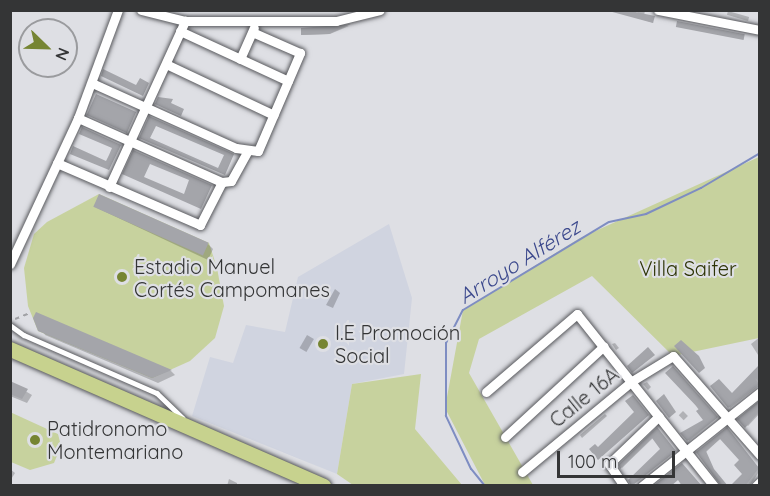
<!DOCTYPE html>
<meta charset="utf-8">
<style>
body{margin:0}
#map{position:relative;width:770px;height:496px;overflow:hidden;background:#dedfe4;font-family:Quicksand,sans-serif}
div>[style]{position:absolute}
.built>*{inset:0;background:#d0d4e0}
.green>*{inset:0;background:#c7d29e}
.shadow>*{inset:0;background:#0003;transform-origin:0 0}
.stream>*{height:2px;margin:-1px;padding:0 1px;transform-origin:1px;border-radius:1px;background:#7e8dc2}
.building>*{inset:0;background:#a4a5aa;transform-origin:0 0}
.path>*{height:1.5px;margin-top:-0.75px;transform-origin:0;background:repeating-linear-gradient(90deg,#a1a2a6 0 4.5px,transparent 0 9px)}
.roads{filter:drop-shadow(0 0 2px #58595d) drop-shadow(0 0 2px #58595d)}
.lane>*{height:4.5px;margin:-2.25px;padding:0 2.25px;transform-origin:2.25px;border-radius:2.25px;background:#fff}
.street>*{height:9px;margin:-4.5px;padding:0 4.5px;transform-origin:4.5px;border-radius:4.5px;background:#fff}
.primary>*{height:15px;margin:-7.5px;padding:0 7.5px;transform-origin:7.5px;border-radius:7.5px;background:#c7d28e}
.dots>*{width:16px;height:16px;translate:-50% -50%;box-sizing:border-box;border:3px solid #dedfe4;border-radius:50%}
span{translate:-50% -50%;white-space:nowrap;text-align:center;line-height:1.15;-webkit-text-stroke:4.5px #dedfe4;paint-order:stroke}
.poi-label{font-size:20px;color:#343536}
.left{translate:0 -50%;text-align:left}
.park-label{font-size:20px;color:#2d3405}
.street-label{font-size:20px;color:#343536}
.water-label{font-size:21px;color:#3c498d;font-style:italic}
.frame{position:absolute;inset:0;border:12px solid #343536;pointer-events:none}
.north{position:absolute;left:18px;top:18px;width:60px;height:60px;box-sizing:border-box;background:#dedfe4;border:2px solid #9a9b9e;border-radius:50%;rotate:113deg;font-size:16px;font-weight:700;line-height:24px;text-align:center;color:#343536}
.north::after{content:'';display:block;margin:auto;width:21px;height:27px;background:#768533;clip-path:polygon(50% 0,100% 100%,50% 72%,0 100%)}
.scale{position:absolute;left:557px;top:451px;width:118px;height:27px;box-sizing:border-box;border:3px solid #343536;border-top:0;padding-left:8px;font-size:18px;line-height:21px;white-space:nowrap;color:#343536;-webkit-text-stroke:4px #dedfe4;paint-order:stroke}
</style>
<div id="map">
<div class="built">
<div style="clip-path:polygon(389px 224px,412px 298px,404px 374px,352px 384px,337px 474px,192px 416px,210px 357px,233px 363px,246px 325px,285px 332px,298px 277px)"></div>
</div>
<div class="green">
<div style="clip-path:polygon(759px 157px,759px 338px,673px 356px,592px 276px,479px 339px,469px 373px,533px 485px,485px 485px,445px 408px,463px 310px,580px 238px)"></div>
<div style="clip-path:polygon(99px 194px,209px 243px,217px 268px,224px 306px,215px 338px,190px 361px,152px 378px,38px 331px,28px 306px,24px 268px,34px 234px,47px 222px)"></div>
<div style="clip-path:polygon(421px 374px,415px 429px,462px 485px,353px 485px,337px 474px,352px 384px)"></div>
<div style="clip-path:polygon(10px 412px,58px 434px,61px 446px,54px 463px,30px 470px,11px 462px)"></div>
</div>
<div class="shadow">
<div style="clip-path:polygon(611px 10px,637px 14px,638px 10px,645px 10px,644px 16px,654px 23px)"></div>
<div style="left:728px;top:11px;width:22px;height:4px;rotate:16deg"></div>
<div style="clip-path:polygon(349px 26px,330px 34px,302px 35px,302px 29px)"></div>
<div style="clip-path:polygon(95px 207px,208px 244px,213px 249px,208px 260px)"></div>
<div style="clip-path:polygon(335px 289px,340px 293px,333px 308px,326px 305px)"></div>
<div style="clip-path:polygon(36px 314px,171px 371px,175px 375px,158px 383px,45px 335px)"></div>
<div style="left:307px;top:335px;width:8px;height:15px;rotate:30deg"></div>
<div style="clip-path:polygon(760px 337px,760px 358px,751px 344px)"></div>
<div style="clip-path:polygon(615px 343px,619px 348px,616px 350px,612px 344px)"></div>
<div style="clip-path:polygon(760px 367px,760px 385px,730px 408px,712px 387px,732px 395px)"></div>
<div style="clip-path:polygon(673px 369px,717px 418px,689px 441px,683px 433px,705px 420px)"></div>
<div style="clip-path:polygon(10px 382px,32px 395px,27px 403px,10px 396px)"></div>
<div style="clip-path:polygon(647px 382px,651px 387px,648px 390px,643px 384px)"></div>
<div style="clip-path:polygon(760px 402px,760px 413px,748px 426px,739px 419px)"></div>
<div style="left:683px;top:411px;width:7px;height:6px;rotate:45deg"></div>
<div style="clip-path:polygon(605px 414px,607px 416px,582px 438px,580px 435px)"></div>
<div style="clip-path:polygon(657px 429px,675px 452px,632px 486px,630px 480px,663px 449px,653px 438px,622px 468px,620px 465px)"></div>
<div style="clip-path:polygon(727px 429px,760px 470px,750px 486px,732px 486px,744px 474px,741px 460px,721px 438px,706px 452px,698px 452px)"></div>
<div style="clip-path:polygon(10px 469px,15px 473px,10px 481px)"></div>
<div style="clip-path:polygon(229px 479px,237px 483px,237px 486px,227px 486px)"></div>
</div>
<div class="stream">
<div style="left:485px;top:486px;width:22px;rotate:-129deg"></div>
<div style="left:471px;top:469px;width:59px;rotate:-115.3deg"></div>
<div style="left:446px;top:416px;width:73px;rotate:-90deg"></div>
<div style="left:446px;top:343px;width:37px;rotate:-63deg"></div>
<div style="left:463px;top:310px;width:170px;rotate:-31.1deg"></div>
<div style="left:609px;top:222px;width:38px;rotate:-12deg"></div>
<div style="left:646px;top:214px;width:61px;rotate:-25.3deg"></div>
<div style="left:701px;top:188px;width:69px;rotate:-30.7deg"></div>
</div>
<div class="building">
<div style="clip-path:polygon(605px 10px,626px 10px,655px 16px,653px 23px)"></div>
<div style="left:677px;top:21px;width:69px;height:6px;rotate:11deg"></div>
<div style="clip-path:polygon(351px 24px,329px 34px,301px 35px,301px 28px)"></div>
<div style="clip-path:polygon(103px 69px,136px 85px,140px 78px,149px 83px,143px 96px,101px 76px)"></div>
<div style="left:96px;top:94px;width:44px;height:23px;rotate:24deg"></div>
<div style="clip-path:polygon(158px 97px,173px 99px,171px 103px,184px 109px,181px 116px,155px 104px)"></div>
<div style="clip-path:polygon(evenodd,149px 116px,234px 154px,225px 175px,139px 138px,149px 116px,156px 126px,224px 155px,218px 168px,150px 138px,156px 126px)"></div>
<div style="clip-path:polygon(82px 127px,121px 145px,109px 170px,70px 154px,73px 146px,106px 161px,109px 155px,112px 148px,79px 134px)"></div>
<div style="clip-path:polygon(evenodd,133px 150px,212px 185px,201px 209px,122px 174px,133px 150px,150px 164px,189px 180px,184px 194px,144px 177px,150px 164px)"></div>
<div style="left:99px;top:194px;width:120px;height:14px;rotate:24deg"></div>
<div style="clip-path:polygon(36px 312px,172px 370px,152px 378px,38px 331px,33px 318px)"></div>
<div style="clip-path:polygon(681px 340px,699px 356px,705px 368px,699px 373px,674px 346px)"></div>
<div style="clip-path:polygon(648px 347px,655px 355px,632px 373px,627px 366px)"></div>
<div style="clip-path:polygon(759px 365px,759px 382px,755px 378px,759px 384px,728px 408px,710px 386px,719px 379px,732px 393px)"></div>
<div style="clip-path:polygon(673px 366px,718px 417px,687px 441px,680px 433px,703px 420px,696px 411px,699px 409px,665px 373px)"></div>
<div style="clip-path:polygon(10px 381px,28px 389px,22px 399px,10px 394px)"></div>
<div style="clip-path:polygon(664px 394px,676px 412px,669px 418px,656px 401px)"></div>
<div style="clip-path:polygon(633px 395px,649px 415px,598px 460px,589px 449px,595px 444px,598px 447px,634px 412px,625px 401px)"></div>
<div style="clip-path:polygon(759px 401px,759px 412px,745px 428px,737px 419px)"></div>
<div style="clip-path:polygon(657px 427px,676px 451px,631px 486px,628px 480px,660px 449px,652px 438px,620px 469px,618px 465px)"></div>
<div style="clip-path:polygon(727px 427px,759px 468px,745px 486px,730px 486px,742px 474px,734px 465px,739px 460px,720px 439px,706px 451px,714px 469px,728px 486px,721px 486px,696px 452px)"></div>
<div style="clip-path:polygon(682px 463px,702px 486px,682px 486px,678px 480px,671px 486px,653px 486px)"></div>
</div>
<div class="path">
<div style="left:15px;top:319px;width:16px;rotate:-22deg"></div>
</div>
<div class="roads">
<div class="lane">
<div style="left:10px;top:325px;width:17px;rotate:36deg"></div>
<div style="left:24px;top:335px;width:145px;rotate:23.6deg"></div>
<div style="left:157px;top:393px;width:36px;rotate:44deg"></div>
</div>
<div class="street">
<div style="left:141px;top:10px;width:45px;rotate:14deg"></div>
<div style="left:185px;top:21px;width:151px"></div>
<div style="left:336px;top:21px;width:45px;rotate:-14deg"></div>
<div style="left:658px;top:10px;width:104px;rotate:11.1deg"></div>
<div style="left:180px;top:31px;width:119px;rotate:24.8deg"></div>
<div style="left:240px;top:59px;width:34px;rotate:-66deg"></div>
<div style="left:166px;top:64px;width:119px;rotate:25.3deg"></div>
<div style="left:92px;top:83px;width:158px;rotate:24.3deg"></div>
<div style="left:236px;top:148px;width:22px;rotate:8deg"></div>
<div style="left:258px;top:151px;width:107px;rotate:-66.8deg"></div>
<div style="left:300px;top:53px;width:52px;rotate:-156.4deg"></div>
<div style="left:78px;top:118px;width:158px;rotate:24deg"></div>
<div style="left:57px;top:163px;width:156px;rotate:23.4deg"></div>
<div style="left:200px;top:225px;width:48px;rotate:-62.9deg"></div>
<div style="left:222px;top:182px;width:9px;rotate:-6deg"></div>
<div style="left:231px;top:181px;width:35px;rotate:-61deg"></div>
<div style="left:109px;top:187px;width:183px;rotate:-65.4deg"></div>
<div style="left:10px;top:264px;width:161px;rotate:-65deg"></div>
<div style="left:78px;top:118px;width:115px;rotate:-69.7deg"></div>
<div style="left:486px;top:392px;width:120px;rotate:-40.6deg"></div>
<div style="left:577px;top:314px;width:220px;rotate:51.5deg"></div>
<div style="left:505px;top:437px;width:134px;rotate:-42.6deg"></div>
<div style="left:522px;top:472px;width:143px;rotate:-39.6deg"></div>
<div style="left:632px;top:381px;width:48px;rotate:-31.4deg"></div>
<div style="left:673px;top:356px;width:132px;rotate:48.7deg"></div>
<div style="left:624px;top:486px;width:27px;rotate:-124deg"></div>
<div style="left:609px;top:464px;width:69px;rotate:-43.8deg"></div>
<div style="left:642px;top:486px;width:151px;rotate:-38.5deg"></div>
<div style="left:756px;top:486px;width:6px;rotate:-45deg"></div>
</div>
<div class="primary">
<div style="left:10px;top:349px;width:342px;rotate:23.6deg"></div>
</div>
</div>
<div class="dots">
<div style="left:122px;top:277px;background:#768533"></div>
<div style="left:323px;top:344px;background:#768533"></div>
<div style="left:35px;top:440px;background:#768533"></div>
</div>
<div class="poi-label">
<span class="left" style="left:134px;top:278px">Estadio Manuel<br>Cortés Campomanes</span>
<span class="left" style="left:335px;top:344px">I.E Promoción<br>Social</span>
<span class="left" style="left:47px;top:440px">Patidronomo<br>Montemariano</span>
</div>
<div class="park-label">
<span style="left:688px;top:268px">Villa Saifer</span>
</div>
<div class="street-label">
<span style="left:584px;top:397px;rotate:-39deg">Calle 16A</span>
</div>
<div class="water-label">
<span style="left:519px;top:261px;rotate:-32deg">Arroyo Alférez</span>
</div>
<div class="frame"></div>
<div class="north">N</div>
<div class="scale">100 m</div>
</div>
